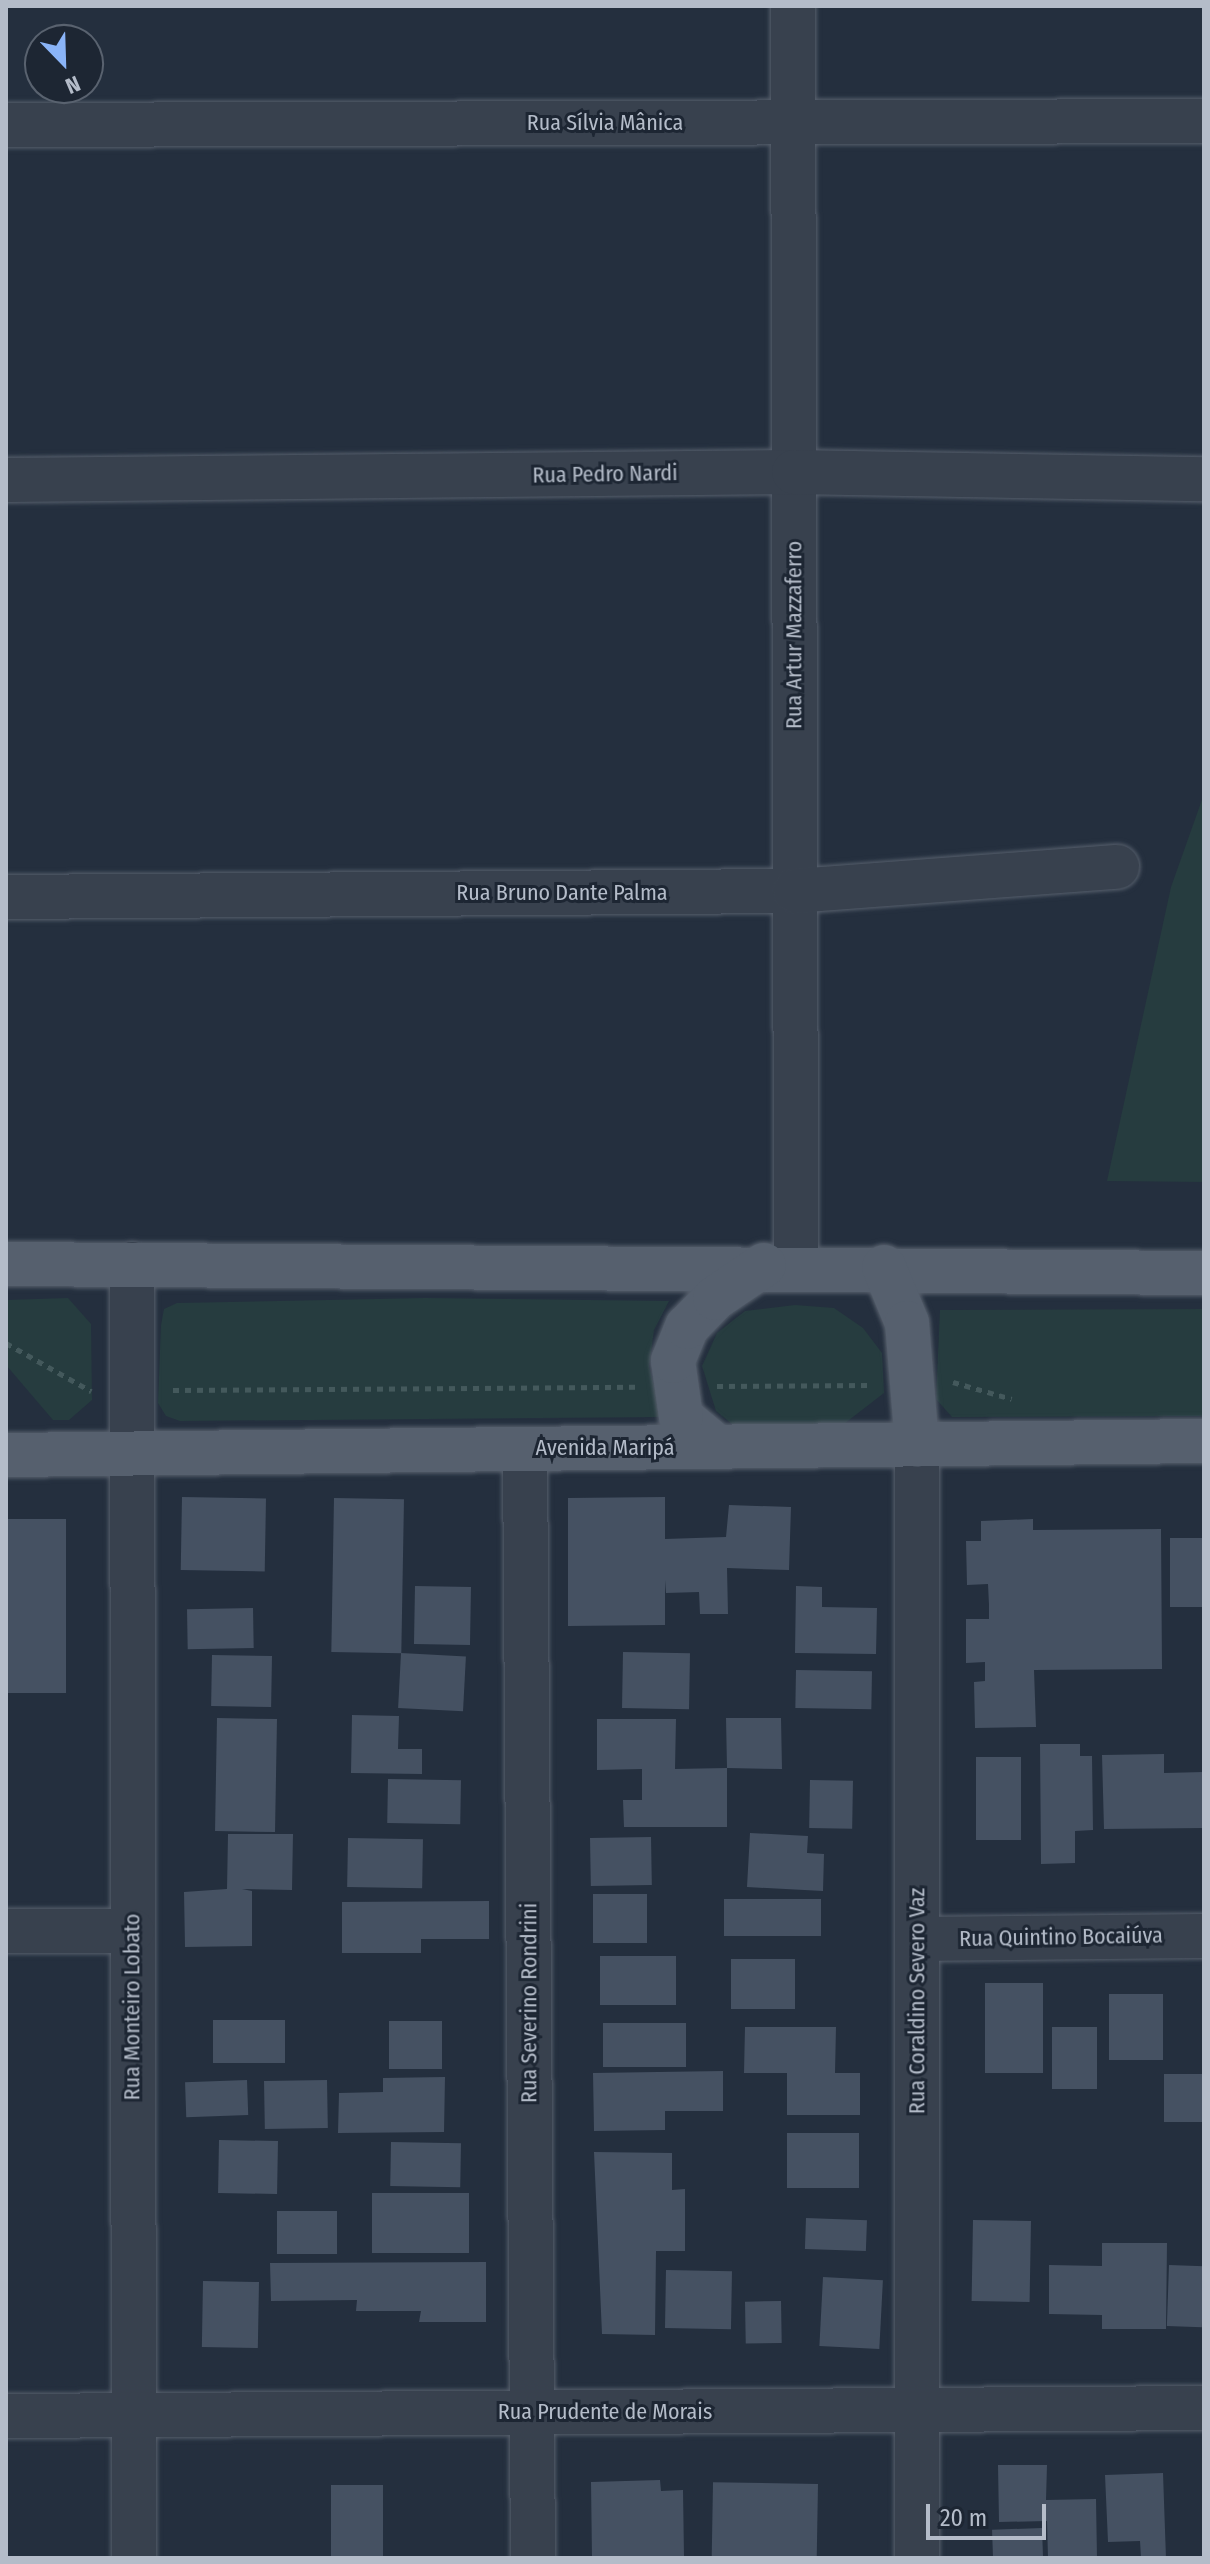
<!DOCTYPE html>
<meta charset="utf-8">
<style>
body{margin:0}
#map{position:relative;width:1210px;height:2564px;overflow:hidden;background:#242f3e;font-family:"Fira Sans Condensed",sans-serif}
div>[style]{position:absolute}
.green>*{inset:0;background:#263c3f}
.building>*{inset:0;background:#455162;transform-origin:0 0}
.path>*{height:5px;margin-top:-2.5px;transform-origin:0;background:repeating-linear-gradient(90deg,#44595c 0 6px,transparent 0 12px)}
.roads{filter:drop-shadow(0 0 2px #565f6c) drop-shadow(0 0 2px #565f6c)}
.minor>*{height:44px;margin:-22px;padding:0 22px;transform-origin:22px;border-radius:22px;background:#38414e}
.major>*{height:44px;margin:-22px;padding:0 22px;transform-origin:22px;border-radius:22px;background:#56606e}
span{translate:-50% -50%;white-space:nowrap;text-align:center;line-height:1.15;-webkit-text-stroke:6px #1d2633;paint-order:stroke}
.street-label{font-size:22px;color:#b4bcc9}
.frame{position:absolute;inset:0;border:8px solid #b4bcc9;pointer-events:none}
.north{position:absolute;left:24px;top:24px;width:80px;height:80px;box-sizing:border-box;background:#1d2633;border:2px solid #59626f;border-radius:50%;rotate:157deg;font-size:22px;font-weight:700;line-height:32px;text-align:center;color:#b4bcc9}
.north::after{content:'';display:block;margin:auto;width:28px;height:36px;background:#8ab4f8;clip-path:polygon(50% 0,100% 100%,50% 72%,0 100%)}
.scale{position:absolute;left:926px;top:2504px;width:120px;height:36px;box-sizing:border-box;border:4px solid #b4bcc9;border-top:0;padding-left:10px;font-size:24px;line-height:28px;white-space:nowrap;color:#b4bcc9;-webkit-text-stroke:6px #1d2633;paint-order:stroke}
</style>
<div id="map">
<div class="green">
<div style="clip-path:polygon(1204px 794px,1204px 1182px,1107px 1181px,1171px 887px)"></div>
<div style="clip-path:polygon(68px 1298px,91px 1324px,92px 1400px,69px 1420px,53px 1420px,6px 1365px,6px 1300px)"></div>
<div style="clip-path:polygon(425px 1298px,669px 1301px,654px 1330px,649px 1367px,663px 1417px,180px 1421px,166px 1416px,158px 1403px,161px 1325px,164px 1309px,177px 1303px)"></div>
<div style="clip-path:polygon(795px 1305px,834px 1308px,863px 1328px,882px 1353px,884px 1393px,840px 1427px,756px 1431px,732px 1424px,716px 1411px,702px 1366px,717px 1333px,745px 1311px)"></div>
<div style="clip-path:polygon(1204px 1309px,1204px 1416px,952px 1417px,936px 1399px,940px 1310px)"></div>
</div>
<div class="building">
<div style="left:182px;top:1497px;width:84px;height:73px;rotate:1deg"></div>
<div style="clip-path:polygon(665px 1497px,665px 1539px,726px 1537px,729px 1505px,791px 1507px,789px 1570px,727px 1568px,728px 1614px,700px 1614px,699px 1592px,666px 1593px,665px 1580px,665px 1625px,568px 1626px,568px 1498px)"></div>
<div style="left:334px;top:1498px;width:70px;height:154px;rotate:1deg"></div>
<div style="left:6px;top:1519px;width:60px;height:174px"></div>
<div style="clip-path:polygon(1033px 1519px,1033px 1530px,1161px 1529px,1162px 1669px,1034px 1670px,1036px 1727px,975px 1728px,974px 1682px,985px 1681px,985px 1662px,966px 1663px,966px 1619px,989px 1619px,989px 1605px,988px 1584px,967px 1585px,966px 1541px,981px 1541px,981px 1521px)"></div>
<div style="left:1170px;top:1538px;width:34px;height:69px"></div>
<div style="left:415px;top:1586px;width:56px;height:58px;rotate:1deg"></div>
<div style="clip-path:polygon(796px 1586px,822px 1587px,822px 1607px,877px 1608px,876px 1654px,795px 1653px)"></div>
<div style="left:253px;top:1608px;width:40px;height:66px;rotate:89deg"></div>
<div style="left:623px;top:1652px;width:67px;height:56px;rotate:1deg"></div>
<div style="left:401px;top:1653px;width:65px;height:55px;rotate:3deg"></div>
<div style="left:212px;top:1655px;width:60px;height:51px;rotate:1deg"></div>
<div style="left:796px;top:1670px;width:76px;height:38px;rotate:1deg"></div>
<div style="clip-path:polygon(352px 1715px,399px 1716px,398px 1749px,422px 1749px,422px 1774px,351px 1773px)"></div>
<div style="left:217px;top:1718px;width:60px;height:113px;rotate:1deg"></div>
<div style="clip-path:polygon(726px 1718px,781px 1718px,782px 1769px,727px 1768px,727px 1827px,624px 1827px,623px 1800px,642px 1800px,642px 1769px,597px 1770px,597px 1719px,676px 1719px,675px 1769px,727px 1768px)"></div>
<div style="clip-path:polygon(1040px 1744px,1080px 1744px,1080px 1756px,1092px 1756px,1093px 1830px,1075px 1831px,1075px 1863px,1041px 1864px)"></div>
<div style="clip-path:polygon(1164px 1754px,1164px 1773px,1204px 1772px,1204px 1828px,1104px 1829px,1102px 1755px)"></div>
<div style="left:976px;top:1757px;width:45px;height:83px"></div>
<div style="left:388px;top:1779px;width:73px;height:44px;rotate:1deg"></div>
<div style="left:810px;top:1780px;width:43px;height:48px;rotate:1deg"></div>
<div style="clip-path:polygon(750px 1833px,808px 1836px,807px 1853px,824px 1854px,823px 1891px,747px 1887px)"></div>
<div style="clip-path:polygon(228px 1834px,293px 1834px,292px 1890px,242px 1889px,252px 1891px,252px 1946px,185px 1947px,184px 1892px,227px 1889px)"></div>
<div style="left:651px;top:1837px;width:48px;height:61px;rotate:89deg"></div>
<div style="left:348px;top:1838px;width:75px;height:49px;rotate:1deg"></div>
<div style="left:593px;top:1894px;width:54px;height:49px"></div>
<div style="left:724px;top:1899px;width:97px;height:37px"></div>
<div style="clip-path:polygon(489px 1901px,489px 1939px,421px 1939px,421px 1953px,342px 1953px,342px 1902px)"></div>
<div style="left:676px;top:1956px;width:49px;height:76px;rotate:90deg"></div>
<div style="left:731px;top:1959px;width:64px;height:50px"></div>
<div style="left:985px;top:1983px;width:58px;height:90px"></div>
<div style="left:1163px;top:1994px;width:66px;height:54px;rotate:90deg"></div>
<div style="left:213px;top:2020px;width:72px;height:43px"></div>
<div style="left:389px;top:2021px;width:53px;height:48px"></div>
<div style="left:603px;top:2023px;width:83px;height:44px"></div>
<div style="clip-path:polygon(745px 2027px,836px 2027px,835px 2073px,860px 2073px,860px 2115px,787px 2115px,787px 2073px,744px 2073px)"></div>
<div style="left:1052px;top:2027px;width:45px;height:62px"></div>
<div style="clip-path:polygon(723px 2071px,723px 2111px,665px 2111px,665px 2130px,594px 2131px,593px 2073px)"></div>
<div style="left:1204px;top:2074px;width:48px;height:40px;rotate:90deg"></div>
<div style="clip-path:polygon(445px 2077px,444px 2132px,338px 2133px,339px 2093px,383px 2092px,383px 2078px)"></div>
<div style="left:247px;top:2080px;width:35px;height:62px;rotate:88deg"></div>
<div style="left:327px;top:2080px;width:48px;height:63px;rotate:89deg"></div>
<div style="left:787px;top:2133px;width:72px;height:55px"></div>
<div style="left:219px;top:2140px;width:59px;height:53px;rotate:1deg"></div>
<div style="left:391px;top:2142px;width:70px;height:44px;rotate:1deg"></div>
<div style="clip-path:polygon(594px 2152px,672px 2153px,672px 2190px,685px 2189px,685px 2251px,656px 2251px,655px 2335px,602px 2334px)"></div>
<div style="left:469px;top:2193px;width:60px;height:97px;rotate:90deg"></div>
<div style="left:277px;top:2211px;width:60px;height:43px"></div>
<div style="left:806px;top:2218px;width:61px;height:31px;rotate:2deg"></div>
<div style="left:973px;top:2220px;width:58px;height:81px;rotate:1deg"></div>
<div style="clip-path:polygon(1102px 2243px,1167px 2243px,1166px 2329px,1102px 2329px,1102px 2315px,1049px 2314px,1049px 2265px,1102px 2266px)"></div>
<div style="clip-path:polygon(486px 2262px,486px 2322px,419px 2322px,421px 2311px,356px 2311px,357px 2300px,271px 2301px,270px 2263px)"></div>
<div style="left:1169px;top:2265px;width:35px;height:61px;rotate:2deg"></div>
<div style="left:666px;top:2270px;width:66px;height:58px;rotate:1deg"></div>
<div style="left:823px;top:2277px;width:60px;height:69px;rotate:3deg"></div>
<div style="left:203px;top:2281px;width:56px;height:66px;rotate:1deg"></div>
<div style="left:781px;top:2301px;width:42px;height:36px;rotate:89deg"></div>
<div style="clip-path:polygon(998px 2465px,1047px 2465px,1046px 2500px,1096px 2499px,1097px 2558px,1048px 2558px,1047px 2521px,999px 2522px)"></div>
<div style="clip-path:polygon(1163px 2473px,1166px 2558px,1141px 2558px,1140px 2541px,1108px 2542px,1105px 2475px)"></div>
<div style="clip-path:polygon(660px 2480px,661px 2491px,683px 2490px,684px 2556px,592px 2558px,591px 2482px)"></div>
<div style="left:818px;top:2484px;width:74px;height:105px;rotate:91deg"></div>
<div style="left:331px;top:2485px;width:52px;height:73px"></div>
<div style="left:1042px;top:2528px;width:30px;height:50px;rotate:88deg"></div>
</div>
<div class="path">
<div style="left:6px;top:1343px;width:98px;rotate:29.5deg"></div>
<div style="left:953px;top:1382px;width:61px;rotate:16.1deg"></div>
<div style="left:717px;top:1386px;width:154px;rotate:-0.4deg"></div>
<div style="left:173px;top:1390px;width:462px;rotate:-0.4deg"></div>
</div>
<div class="roads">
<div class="minor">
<div style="left:793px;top:6px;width:1259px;rotate:89.86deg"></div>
<div style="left:6px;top:125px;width:1198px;rotate:-0.19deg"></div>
<div style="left:6px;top:480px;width:788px;rotate:-0.58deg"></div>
<div style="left:794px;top:472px;width:410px;rotate:1deg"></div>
<div style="left:6px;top:897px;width:789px;rotate:-0.44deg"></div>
<div style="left:795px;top:891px;width:323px;rotate:-4.3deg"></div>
<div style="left:132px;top:1264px;width:1294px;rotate:89.91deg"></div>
<div style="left:525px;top:1449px;width:1109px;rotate:89.59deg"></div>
<div style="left:6px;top:1931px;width:126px"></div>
<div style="left:917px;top:1939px;width:287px;rotate:-0.6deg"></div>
<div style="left:6px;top:2416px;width:1198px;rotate:-0.38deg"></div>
<div style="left:917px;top:2558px;width:1113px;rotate:-90deg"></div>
</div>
<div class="major">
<div style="left:6px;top:1264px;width:1198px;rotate:0.43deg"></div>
<div style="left:884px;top:1267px;width:61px;rotate:67.7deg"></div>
<div style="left:907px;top:1323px;width:122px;rotate:85.3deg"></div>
<div style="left:717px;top:1447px;width:47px;rotate:-140.2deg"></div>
<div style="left:681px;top:1417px;width:57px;rotate:-98.1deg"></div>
<div style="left:673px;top:1361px;width:37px;rotate:-68deg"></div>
<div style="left:687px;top:1327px;width:40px;rotate:-46deg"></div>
<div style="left:715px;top:1298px;width:59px;rotate:-34deg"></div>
<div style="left:6px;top:1455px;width:1198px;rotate:-0.67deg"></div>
</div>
</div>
<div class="street-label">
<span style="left:605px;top:123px">Rua Sílvia Mânica</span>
<span style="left:605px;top:474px;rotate:-1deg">Rua Pedro Nardi</span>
<span style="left:794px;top:635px;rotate:-90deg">Rua Artur Mazzaferro</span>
<span style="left:562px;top:893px">Rua Bruno Dante Palma</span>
<span style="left:605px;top:1448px">Avenida Maripá</span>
<span style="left:1061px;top:1937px;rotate:-1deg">Rua Quintino Bocaiúva</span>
<span style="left:917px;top:2001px;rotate:-90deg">Rua Coraldino Severo Vaz</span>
<span style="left:529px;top:2003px;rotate:-90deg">Rua Severino Rondrini</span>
<span style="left:132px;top:2007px;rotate:-90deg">Rua Monteiro Lobato</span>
<span style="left:605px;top:2412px">Rua Prudente de Morais</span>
</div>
<div class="frame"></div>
<div class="north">N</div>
<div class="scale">20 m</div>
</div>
